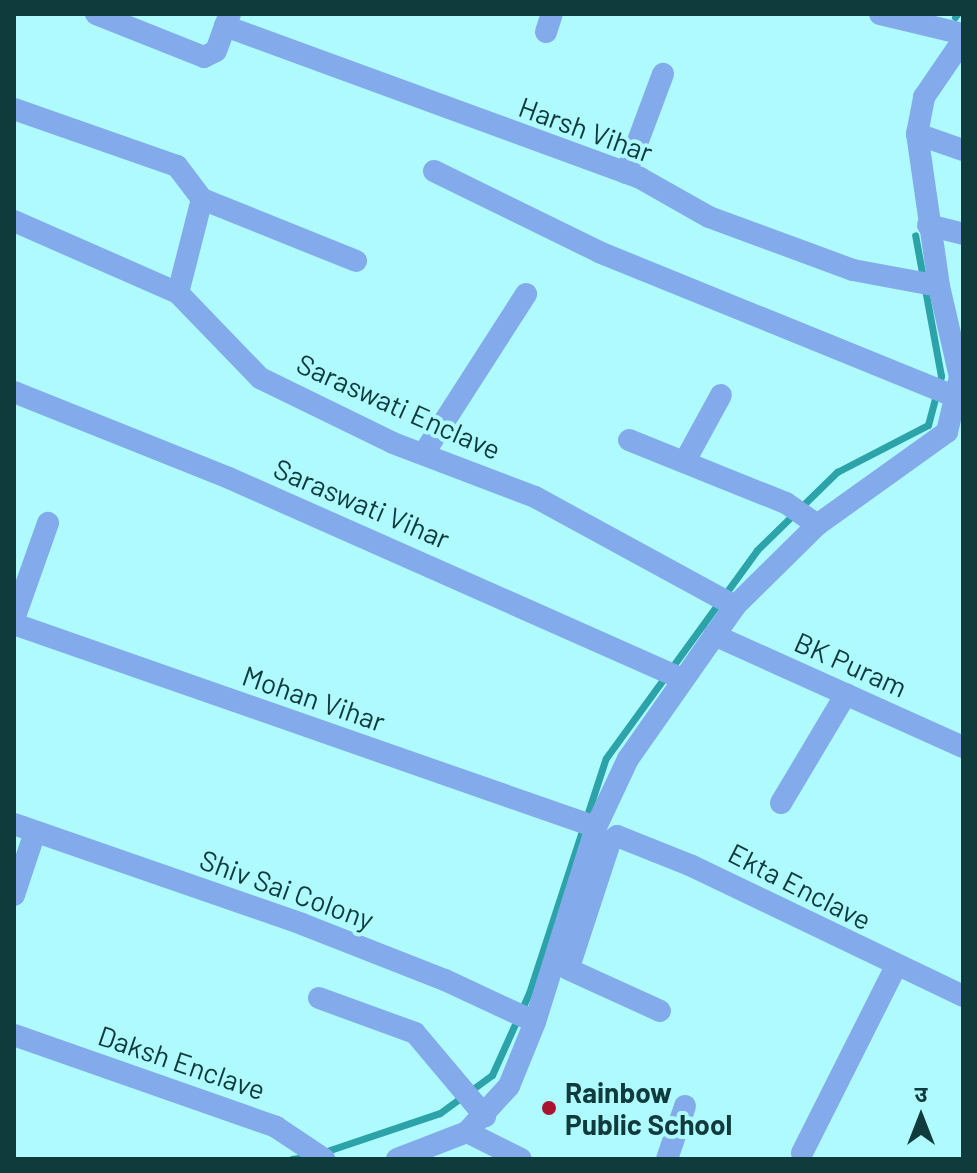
<!DOCTYPE html>
<meta charset="utf-8">
<style>
body{margin:0}
#map{position:relative;width:977px;height:1173px;overflow:hidden;background:#aefafe;font-family:Barlow,"Noto Sans Devanagari",sans-serif}
div>[style]{position:absolute}
.stream>*{height:7px;margin:-3.5px;padding:0 3.5px;transform-origin:3.5px;border-radius:3.5px;background:#2ba3a9}
.street>*{height:22px;margin:-11px;padding:0 11px;transform-origin:11px;border-radius:11px;background:#83abeb}
.dots>*{width:22px;height:22px;translate:-50% -50%;box-sizing:border-box;border:4px solid #aefafe;border-radius:50%}
span{translate:-50% -50%;white-space:nowrap;text-align:center;line-height:1.15;-webkit-text-stroke:8px #aefafe;paint-order:stroke}
.street-label{font-size:28px;color:#103b3d}
.poi-label{font-size:28px;color:#103b3d;font-weight:700}
.left{translate:0 -50%;text-align:left}
.frame{position:absolute;inset:0;border:16px solid #103b3d;pointer-events:none}
.north{position:absolute;left:881px;top:1077px;width:80px;height:80px;-webkit-text-stroke:6px #aefafe;paint-order:stroke;rotate:0deg;font-size:22px;font-weight:700;line-height:32px;text-align:center;color:#103b3d}
.north::after{content:'';display:block;margin:auto;width:28px;height:36px;background:#103b3d;clip-path:polygon(50% 0,100% 100%,50% 72%,0 100%)}
</style>
<div id="map">
<div class="stream">
<div style="left:955px;top:17px;width:4px;rotate:-56deg"></div>
<div style="left:324px;top:1152px;width:122px;rotate:-18.6deg"></div>
<div style="left:440px;top:1113px;width:64px;rotate:-36.2deg"></div>
<div style="left:492px;top:1075px;width:90px;rotate:-65.7deg"></div>
<div style="left:529px;top:993px;width:247px;rotate:-71.9deg"></div>
<div style="left:606px;top:758px;width:257px;rotate:-54deg"></div>
<div style="left:757px;top:550px;width:112px;rotate:-44.3deg"></div>
<div style="left:837px;top:472px;width:102px;rotate:-27.3deg"></div>
<div style="left:928px;top:425px;width:51px;rotate:-75.1deg"></div>
<div style="left:941px;top:376px;width:143px;rotate:-100.4deg"></div>
<div style="left:292px;top:1159px;width:20px;rotate:-9deg"></div>
</div>
<div class="street">
<div style="left:96px;top:14px;width:116px;rotate:21.7deg"></div>
<div style="left:204px;top:57px;width:13px;rotate:-27deg"></div>
<div style="left:216px;top:51px;width:27px;rotate:-70deg"></div>
<div style="left:230px;top:14px;width:13px;rotate:113deg"></div>
<div style="left:225px;top:26px;width:442px;rotate:20.1deg"></div>
<div style="left:640px;top:178px;width:79px;rotate:29.5deg"></div>
<div style="left:709px;top:217px;width:153px;rotate:20.2deg"></div>
<div style="left:853px;top:270px;width:87px;rotate:10.5deg"></div>
<div style="left:880px;top:14px;width:85px;rotate:13.5deg"></div>
<div style="left:546px;top:32px;width:19px;rotate:-72deg"></div>
<div style="left:14px;top:109px;width:173px;rotate:19.3deg"></div>
<div style="left:177px;top:166px;width:41px;rotate:52.9deg"></div>
<div style="left:202px;top:199px;width:166px;rotate:21.9deg"></div>
<div style="left:917px;top:134px;width:49px;rotate:19.2deg"></div>
<div style="left:434px;top:171px;width:184px;rotate:26.1deg"></div>
<div style="left:599px;top:252px;width:388px;rotate:22.1deg"></div>
<div style="left:626px;top:173px;width:106px;rotate:-69.5deg"></div>
<div style="left:14px;top:221px;width:179px;rotate:23.7deg"></div>
<div style="left:178px;top:293px;width:118px;rotate:46deg"></div>
<div style="left:260px;top:378px;width:148px;rotate:26deg"></div>
<div style="left:393px;top:443px;width:152px;rotate:20.8deg"></div>
<div style="left:535px;top:497px;width:228px;rotate:28.6deg"></div>
<div style="left:928px;top:225px;width:36px;rotate:14deg"></div>
<div style="left:178px;top:293px;width:97px;rotate:-75.7deg"></div>
<div style="left:14px;top:392px;width:232px;rotate:21.8deg"></div>
<div style="left:229px;top:478px;width:496px;rotate:23.9deg"></div>
<div style="left:629px;top:440px;width:169px;rotate:21.9deg"></div>
<div style="left:786px;top:503px;width:38px;rotate:35deg"></div>
<div style="left:424px;top:453px;width:189px;rotate:-57.3deg"></div>
<div style="left:685px;top:461px;width:75px;rotate:-61.4deg"></div>
<div style="left:14px;top:619px;width:102px;rotate:-70.5deg"></div>
<div style="left:14px;top:624px;width:616px;rotate:19.23deg"></div>
<div style="left:714px;top:635px;width:273px;rotate:24.2deg"></div>
<div style="left:781px;top:803px;width:127px;rotate:-59.2deg"></div>
<div style="left:14px;top:824px;width:305px;rotate:19.1deg"></div>
<div style="left:302px;top:924px;width:154px;rotate:21.4deg"></div>
<div style="left:445px;top:980px;width:99px;rotate:25deg"></div>
<div style="left:14px;top:895px;width:66px;rotate:-71.6deg"></div>
<div style="left:569px;top:967px;width:132px;rotate:-71.8deg"></div>
<div style="left:610px;top:842px;width:9px;rotate:-41deg"></div>
<div style="left:617px;top:836px;width:81px;rotate:21.8deg"></div>
<div style="left:692px;top:866px;width:301px;rotate:25.6deg"></div>
<div style="left:568px;top:969px;width:101px;rotate:24.5deg"></div>
<div style="left:319px;top:998px;width:102px;rotate:20deg"></div>
<div style="left:415px;top:1033px;width:109px;rotate:49.9deg"></div>
<div style="left:14px;top:1035px;width:278px;rotate:19.3deg"></div>
<div style="left:276px;top:1127px;width:58px;rotate:33.7deg"></div>
<div style="left:467px;top:1132px;width:60px;rotate:26.6deg"></div>
<div style="left:802px;top:1153px;width:207px;rotate:-63.3deg"></div>
<div style="left:397px;top:1159px;width:75px;rotate:-21.1deg"></div>
<div style="left:467px;top:1132px;width:62px;rotate:-47.6deg"></div>
<div style="left:509px;top:1086px;width:69px;rotate:-67.9deg"></div>
<div style="left:535px;top:1022px;width:204px;rotate:-72.6deg"></div>
<div style="left:596px;top:827px;width:75px;rotate:-64.8deg"></div>
<div style="left:628px;top:759px;width:187px;rotate:-55deg"></div>
<div style="left:735px;top:606px;width:115px;rotate:-44.6deg"></div>
<div style="left:817px;top:525px;width:160px;rotate:-35.6deg"></div>
<div style="left:947px;top:432px;width:57px;rotate:-76.7deg"></div>
<div style="left:960px;top:377px;width:93px;rotate:-103deg"></div>
<div style="left:939px;top:286px;width:154px;rotate:-98.2deg"></div>
<div style="left:917px;top:134px;width:38px;rotate:-79deg"></div>
<div style="left:924px;top:97px;width:69px;rotate:-55.6deg"></div>
<div style="left:667px;top:1159px;width:56px;rotate:-71.2deg"></div>
</div>
<div class="dots">
<div style="left:549px;top:1108px;background:#aa132f"></div>
</div>
<div class="street-label">
<span style="left:586px;top:129px;rotate:20deg">Harsh Vihar</span>
<span style="left:399px;top:406px;rotate:24deg">Saraswati Enclave</span>
<span style="left:362px;top:503px;rotate:23deg">Saraswati Vihar</span>
<span style="left:851px;top:664px;rotate:24deg">BK Puram</span>
<span style="left:314px;top:698px;rotate:19deg">Mohan Vihar</span>
<span style="left:800px;top:886px;rotate:27deg">Ekta Enclave</span>
<span style="left:287px;top:889px;rotate:20deg">Shiv Sai Colony</span>
<span style="left:182px;top:1062px;rotate:19deg">Daksh Enclave</span>
</div>
<div class="poi-label">
<span class="left" style="left:565px;top:1108px">Rainbow<br>Public School</span>
</div>
<div class="frame"></div>
<div class="north">उ</div>
</div>
